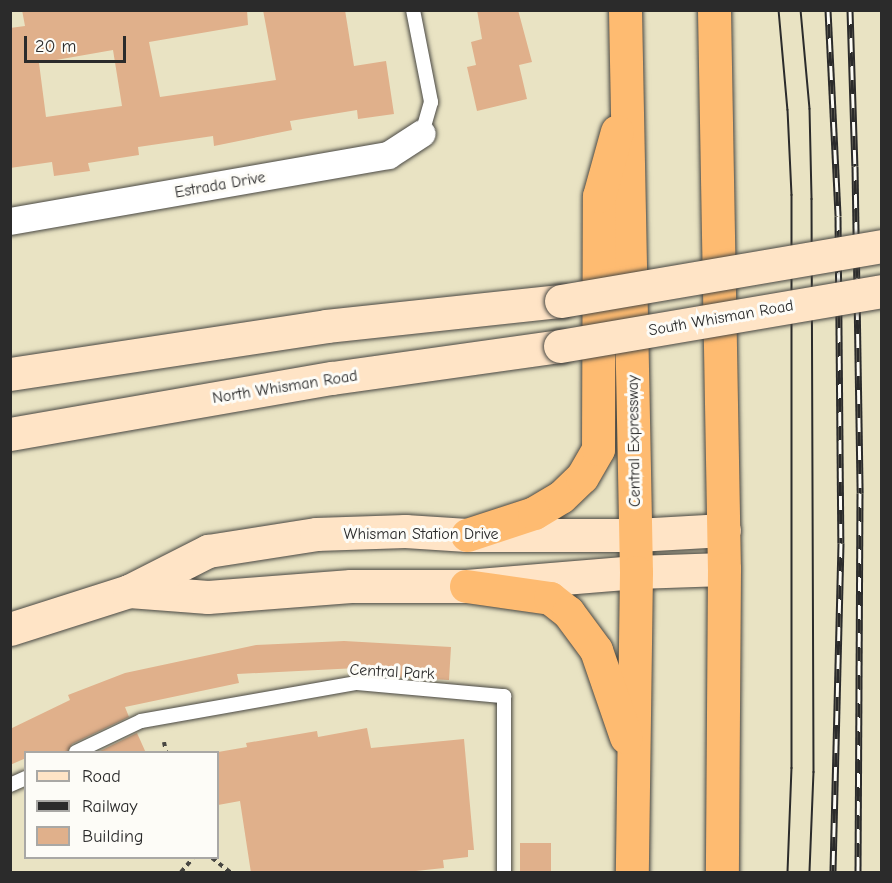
<!DOCTYPE html>
<style>
body{margin:0}
#map{position:relative;width:892px;height:883px;overflow:hidden;background:#e9e3c3;font-family:"Comic Neue",sans-serif}
div>[style]{position:absolute}
.building>*{inset:0;background:#e0b08b;transform-origin:0 0}
.path>*{height:4px;margin-top:-2px;transform-origin:0;background:repeating-linear-gradient(90deg,#484742 0 4.5px,transparent 0 9px)}
.roads{filter:drop-shadow(0 0 2px #484742) drop-shadow(0 0 2px #484742)}
.lane>*{height:14px;margin:-7px;padding:0 7px;transform-origin:7px;border-radius:7px;background:#fff}
.street>*{height:27px;margin:-13.5px;padding:0 13.5px;transform-origin:13.5px;border-radius:13.5px;background:#fff}
.secondary>*{height:33px;margin:-16.5px;padding:0 16.5px;transform-origin:16.5px;border-radius:16.5px;background:#ffe4c6}
.highway>*{height:33px;margin:-16.5px;padding:0 16.5px;transform-origin:16.5px;border-radius:16.5px;background:#febb71}
.tram>*{height:1.5px;margin:-0.75px;padding:0 0.75px;transform-origin:0.75px;border-radius:0.75px;background:#2b2b2b}
.rail>*{height:7px;margin-top:-3.5px;transform-origin:0;background:repeating-linear-gradient(90deg,#fdfcf7 0 14px,#2b2b2b 0 28px);box-sizing:border-box;border-block:2px solid #2b2b2b}
.bridges{filter:drop-shadow(0 0 2px #484742) drop-shadow(0 0 2px #484742)}
.secondary-bridge>*{height:33px;margin:-16.5px;padding:0 16.5px;transform-origin:16.5px;border-radius:16.5px;background:#ffe4c6}
span{translate:-50% -50%;white-space:nowrap;text-align:center;line-height:1.15;-webkit-text-stroke:6px #fdfcf7;paint-order:stroke}
.street-label{font-size:16px;color:#2b2b2b}
.frame{position:absolute;inset:0;border:12px solid #2b2b2b;pointer-events:none}
.legend{position:absolute;left:24px;top:751px;width:195px;height:108px;box-sizing:border-box;background:#fdfcf7;border:2px solid #a9a8a5;margin:0;padding:8px 10px;list-style:none;font-size:18px;color:#2b2b2b}
.legend li{display:flex;align-items:center;gap:12px;height:30px}
.legend b{width:30px;border:2px solid #a9a8a5}
.scale{position:absolute;left:24px;top:36px;width:102px;height:27px;box-sizing:border-box;border:3px solid #2b2b2b;border-top:0;padding-left:8px;font-size:18px;line-height:21px;white-space:nowrap;color:#2b2b2b;-webkit-text-stroke:4px #fdfcf7;paint-order:stroke}
</style>
<div id="map">
<div class="building">
<div style="clip-path:polygon(evenodd,22px 10px,247px 10px,248px 25px,149px 42px,160px 97px,276px 80px,263px 10px,345px 10px,354px 66px,386px 61px,394px 114px,358px 119px,357px 110px,290px 121px,292px 130px,214px 146px,213px 136px,138px 147px,139px 155px,88px 163px,90px 171px,54px 176px,52px 162px,10px 168px,10px 28px,25px 26px,22px 10px,113px 50px,122px 106px,46px 117px,39px 63px,113px 50px)"></div>
<div style="clip-path:polygon(477px 10px,518px 10px,532px 62px,519px 65px,527px 99px,477px 111px,467px 67px,476px 65px,471px 42px,482px 39px)"></div>
<div style="clip-path:polygon(344px 641px,451px 647px,449px 680px,377px 676px,377px 667px,237px 674px,239px 683px,125px 707px,129px 717px,72px 744px,67px 753px,26px 753px,26px 758px,10px 765px,10px 729px,70px 700px,68px 695px,125px 673px,256px 645px)"></div>
<div style="clip-path:polygon(367px 728px,371px 748px,464px 739px,474px 850px,468px 850px,468px 857px,443px 860px,444px 868px,397px 873px,251px 873px,240px 801px,218px 805px,218px 752px,247px 747px,246px 743px,317px 731px,318px 737px)"></div>
<div style="clip-path:polygon(137px 733px,146px 753px,96px 753px)"></div>
<div style="left:520px;top:843px;width:31px;height:30px"></div>
</div>
<div class="path">
<div style="left:164px;top:742px;width:10px;rotate:79deg"></div>
<div style="left:212px;top:858px;width:23px;rotate:38deg"></div>
<div style="left:181px;top:872px;width:18px;rotate:-49deg"></div>
</div>
<div class="roads">
<div class="lane">
<div style="left:413px;top:10px;width:94px;rotate:78.9deg"></div>
<div style="left:431px;top:102px;width:32px;rotate:106deg"></div>
<div style="left:76px;top:752px;width:72px;rotate:-25.5deg"></div>
<div style="left:141px;top:721px;width:219px;rotate:-10deg"></div>
<div style="left:357px;top:683px;width:148px;rotate:5.1deg"></div>
<div style="left:504px;top:696px;width:176px;rotate:90deg"></div>
<div style="left:10px;top:785px;width:17px;rotate:-24deg"></div>
</div>
<div class="street">
<div style="left:10px;top:221px;width:384px;rotate:-9.9deg"></div>
<div style="left:388px;top:155px;width:40px;rotate:-32.9deg"></div>
</div>
<div class="secondary">
<div style="left:10px;top:374px;width:320px;rotate:-8.6deg"></div>
<div style="left:326px;top:326px;width:236px;rotate:-6.1deg"></div>
<div style="left:10px;top:434px;width:327px;rotate:-9.9deg"></div>
<div style="left:332px;top:378px;width:230px;rotate:-8deg"></div>
<div style="left:129px;top:591px;width:79px;rotate:4.3deg"></div>
<div style="left:208px;top:597px;width:143px;rotate:-4.4deg"></div>
<div style="left:351px;top:586px;width:115px"></div>
<div style="left:466px;top:586px;width:171px;rotate:-4.7deg"></div>
<div style="left:636px;top:572px;width:88px;rotate:-2deg"></div>
<div style="left:10px;top:629px;width:125px;rotate:-17.7deg"></div>
<div style="left:129px;top:591px;width:89px;rotate:-26.9deg"></div>
<div style="left:208px;top:551px;width:109px;rotate:-8.9deg"></div>
<div style="left:316px;top:534px;width:89px;rotate:-1.9deg"></div>
<div style="left:405px;top:531px;width:62px;rotate:3.7deg"></div>
<div style="left:467px;top:535px;width:169px"></div>
<div style="left:636px;top:535px;width:88px;rotate:-3.3deg"></div>
</div>
<div class="highway">
<div style="left:625px;top:10px;width:562px;rotate:88.88deg"></div>
<div style="left:636px;top:572px;width:300px;rotate:90.8deg"></div>
<div style="left:714px;top:10px;width:559px;rotate:88.98deg"></div>
<div style="left:724px;top:569px;width:303px;rotate:90.4deg"></div>
<div style="left:467px;top:535px;width:71px;rotate:-18.2deg"></div>
<div style="left:534px;top:513px;width:31px;rotate:-31deg"></div>
<div style="left:561px;top:497px;width:29px;rotate:-44deg"></div>
<div style="left:582px;top:477px;width:32px;rotate:-60deg"></div>
<div style="left:598px;top:449px;width:253px;rotate:-89.8deg"></div>
<div style="left:599px;top:196px;width:67px;rotate:-74.5deg"></div>
<div style="left:466px;top:586px;width:85px;rotate:8.1deg"></div>
<div style="left:550px;top:598px;width:23px;rotate:38deg"></div>
<div style="left:568px;top:612px;width:47px;rotate:53.6deg"></div>
<div style="left:596px;top:650px;width:92px;rotate:71deg"></div>
</div>
</div>
<div class="tram">
<div style="left:779px;top:10px;width:100px;rotate:84.9deg"></div>
<div style="left:788px;top:110px;width:85px;rotate:87.3deg"></div>
<div style="left:792px;top:195px;width:573px;rotate:90deg"></div>
<div style="left:792px;top:768px;width:104px;rotate:92.2deg"></div>
<div style="left:801px;top:10px;width:99px;rotate:84.8deg"></div>
<div style="left:810px;top:109px;width:90px;rotate:88.7deg"></div>
<div style="left:812px;top:199px;width:573px;rotate:89.8deg"></div>
<div style="left:814px;top:772px;width:100px;rotate:92.3deg"></div>
</div>
<div class="rail">
<div style="left:828px;top:10px;width:206px;rotate:87.2deg"></div>
<div style="left:838px;top:216px;width:327px;rotate:89.5deg"></div>
<div style="left:841px;top:543px;width:329px;rotate:91.4deg"></div>
<div style="left:850px;top:10px;width:156px;rotate:88.2deg"></div>
<div style="left:855px;top:166px;width:327px;rotate:89.1deg"></div>
<div style="left:860px;top:493px;width:379px;rotate:90.3deg"></div>
</div>
<div class="bridges">
<div class="secondary-bridge">
<div style="left:561px;top:301px;width:326px;rotate:-9.7deg"></div>
<div style="left:560px;top:346px;width:327px;rotate:-9.7deg"></div>
</div>
</div>
<div class="street-label">
<span style="left:220px;top:185px;rotate:-10deg">Estrada Drive</span>
<span style="left:721px;top:318px;rotate:-10deg">South Whisman Road</span>
<span style="left:285px;top:387px;rotate:-9deg">North Whisman Road</span>
<span style="left:634px;top:441px;rotate:-91deg">Central Expressway</span>
<span style="left:421px;top:534px">Whisman Station Drive</span>
<span style="left:392px;top:672px;rotate:3deg">Central Park</span>
</div>
<div class="frame"></div>
<ul class="legend">
<li><b style="height:8px;background:#ffe4c6"></b>Road</li>
<li><b style="height:8px;background:#2b2b2b"></b>Railway</li>
<li><b style="height:16px;background:#e0b08b"></b>Building</li>
</ul>
<div class="scale">20 m</div>
</div>
